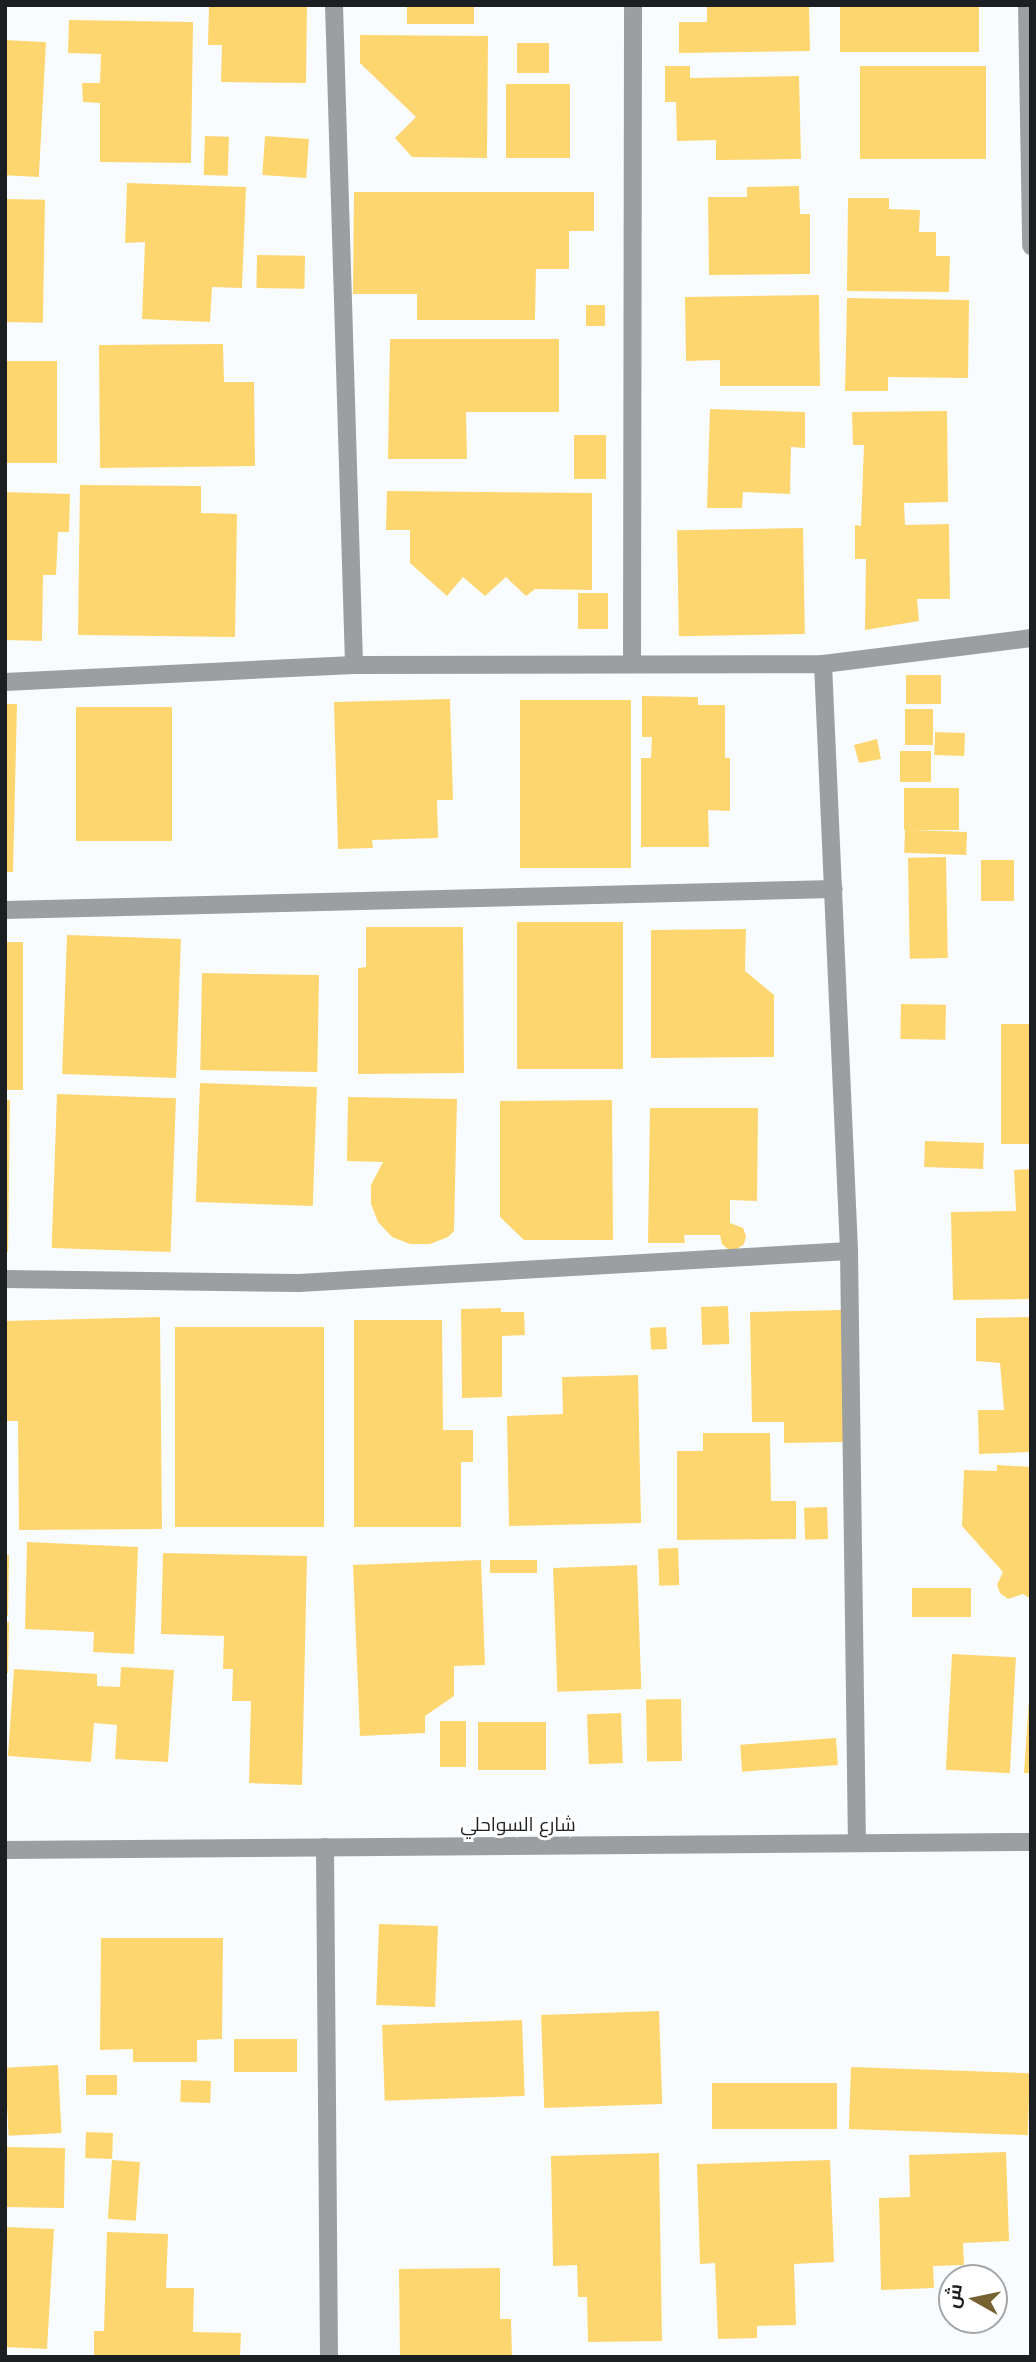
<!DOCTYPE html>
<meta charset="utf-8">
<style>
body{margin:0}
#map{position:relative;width:1036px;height:2362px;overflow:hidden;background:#f8fcff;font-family:Arial,Cairo,sans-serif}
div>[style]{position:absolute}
.building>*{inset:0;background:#fdd66f;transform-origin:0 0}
.minor>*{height:18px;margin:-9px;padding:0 9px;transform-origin:9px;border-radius:9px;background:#9b9fa2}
span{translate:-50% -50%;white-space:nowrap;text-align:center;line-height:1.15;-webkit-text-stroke:6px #fff;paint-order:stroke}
.street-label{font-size:19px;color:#1c1f22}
.frame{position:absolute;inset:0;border:7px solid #1c1f22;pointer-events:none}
.north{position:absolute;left:938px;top:2264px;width:70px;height:70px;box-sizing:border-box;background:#fff;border:2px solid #a4a5a7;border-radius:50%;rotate:279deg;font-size:19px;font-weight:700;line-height:28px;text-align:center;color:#1c1f22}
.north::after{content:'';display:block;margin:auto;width:24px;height:32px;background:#756230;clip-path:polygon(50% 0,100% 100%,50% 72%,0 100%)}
</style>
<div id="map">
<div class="building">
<div style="clip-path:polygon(209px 5px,307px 5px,306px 83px,221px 82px,222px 45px,208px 45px)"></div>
<div style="left:407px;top:5px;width:67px;height:19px"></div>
<div style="clip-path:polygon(707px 5px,809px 5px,810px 51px,679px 53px,679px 22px,707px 22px)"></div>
<div style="left:840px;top:5px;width:139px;height:47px"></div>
<div style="clip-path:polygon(69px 20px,193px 22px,191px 163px,100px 162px,100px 103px,83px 102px,82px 83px,100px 83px,101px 54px,68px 53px)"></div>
<div style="clip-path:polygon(360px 35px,488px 36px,487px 158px,412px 157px,395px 138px,416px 117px,360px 63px)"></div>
<div style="left:5px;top:40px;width:41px;height:135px;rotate:3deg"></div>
<div style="left:517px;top:43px;width:32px;height:30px"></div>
<div style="clip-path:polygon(665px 66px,690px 66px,690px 78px,799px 76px,801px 159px,716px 160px,716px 140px,677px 141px,676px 102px,665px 102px)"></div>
<div style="left:860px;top:66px;width:126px;height:93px"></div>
<div style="left:506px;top:84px;width:64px;height:74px"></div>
<div style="left:205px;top:136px;width:24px;height:39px;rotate:2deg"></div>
<div style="left:265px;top:136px;width:44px;height:39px;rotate:4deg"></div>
<div style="clip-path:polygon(127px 183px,246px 187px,242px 288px,212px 287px,210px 322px,142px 319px,145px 242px,125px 243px)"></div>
<div style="clip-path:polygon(799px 186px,800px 214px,810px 214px,810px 274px,709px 275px,708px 197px,747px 197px,747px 187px)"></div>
<div style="clip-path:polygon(354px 192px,594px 192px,594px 231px,569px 231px,569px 269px,536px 269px,535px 320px,417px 320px,417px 294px,353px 294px)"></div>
<div style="clip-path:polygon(848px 198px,889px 198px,889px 209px,920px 210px,919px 232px,936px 232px,936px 256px,950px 256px,949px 292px,847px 291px)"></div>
<div style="left:5px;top:199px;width:40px;height:123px;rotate:1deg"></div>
<div style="left:257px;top:255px;width:48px;height:33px;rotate:1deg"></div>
<div style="clip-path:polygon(819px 295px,820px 386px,720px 386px,720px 360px,686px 361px,685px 297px)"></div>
<div style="clip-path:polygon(847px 298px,969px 300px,968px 378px,888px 377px,888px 391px,845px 391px)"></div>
<div style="left:586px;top:305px;width:19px;height:21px"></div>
<div style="clip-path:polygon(390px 339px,559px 339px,559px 412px,466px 412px,467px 459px,388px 459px)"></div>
<div style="clip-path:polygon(223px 344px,224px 382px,254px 382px,255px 466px,100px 468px,99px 345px)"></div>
<div style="left:5px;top:361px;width:52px;height:102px"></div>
<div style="clip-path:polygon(710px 409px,805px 412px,805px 448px,791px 447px,790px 494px,743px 492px,742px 508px,707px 508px)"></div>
<div style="clip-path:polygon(947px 411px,948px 502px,904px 503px,905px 525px,949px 524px,950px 599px,917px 599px,919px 621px,865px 630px,866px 559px,855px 559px,855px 525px,861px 526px,864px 445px,853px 445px,852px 412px)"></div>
<div style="left:574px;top:435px;width:32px;height:44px"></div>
<div style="clip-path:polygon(80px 485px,201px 486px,201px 513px,237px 514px,235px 637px,78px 635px)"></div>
<div style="clip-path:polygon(387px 491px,592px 493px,592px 590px,535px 589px,526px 596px,506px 577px,485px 596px,463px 577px,447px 596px,410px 563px,410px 530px,386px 530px)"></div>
<div style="clip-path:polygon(5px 492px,70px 494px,69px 532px,58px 532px,56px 575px,43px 575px,42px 641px,6px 640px)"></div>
<div style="left:803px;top:528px;width:106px;height:126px;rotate:89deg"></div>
<div style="left:608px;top:593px;width:36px;height:30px;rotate:90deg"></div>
<div style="left:941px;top:675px;width:29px;height:35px;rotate:90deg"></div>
<div style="clip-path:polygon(642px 696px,698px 697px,698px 705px,725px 705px,725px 758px,730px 758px,730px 811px,708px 810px,709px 847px,641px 847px,641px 758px,651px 758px,652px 737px,642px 737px)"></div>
<div style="clip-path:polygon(450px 699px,453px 800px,437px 800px,438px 838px,372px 840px,373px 848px,338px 849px,334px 702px)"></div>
<div style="left:520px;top:700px;width:111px;height:168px"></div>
<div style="clip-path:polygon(5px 704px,17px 704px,13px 872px,5px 872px)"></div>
<div style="left:172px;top:707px;width:134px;height:96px;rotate:90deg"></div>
<div style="left:933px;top:709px;width:36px;height:28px;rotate:90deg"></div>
<div style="left:965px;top:733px;width:23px;height:30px;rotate:92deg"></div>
<div style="clip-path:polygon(877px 739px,881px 759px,859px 763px,854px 745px)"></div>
<div style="left:931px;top:751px;width:31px;height:31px;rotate:90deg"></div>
<div style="left:959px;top:788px;width:42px;height:55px;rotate:90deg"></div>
<div style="left:967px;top:832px;width:23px;height:62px;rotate:92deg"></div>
<div style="left:946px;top:857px;width:101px;height:38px;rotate:89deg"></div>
<div style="left:981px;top:860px;width:33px;height:41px"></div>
<div style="left:517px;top:922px;width:106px;height:147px"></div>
<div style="clip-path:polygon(366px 927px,463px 927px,464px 1073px,358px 1074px,358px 968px,366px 967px)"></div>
<div style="clip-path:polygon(746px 929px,745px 971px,774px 995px,774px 1057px,651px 1058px,651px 930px)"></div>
<div style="left:67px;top:935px;width:114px;height:139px;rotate:2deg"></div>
<div style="left:5px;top:942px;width:18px;height:148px"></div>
<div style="left:202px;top:973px;width:117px;height:97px;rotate:1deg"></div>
<div style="left:901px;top:1004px;width:45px;height:35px;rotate:1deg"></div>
<div style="left:1031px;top:1024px;width:120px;height:30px;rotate:90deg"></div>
<div style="left:200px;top:1083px;width:117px;height:119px;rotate:2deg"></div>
<div style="left:57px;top:1094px;width:119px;height:154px;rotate:2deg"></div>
<div style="clip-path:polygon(348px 1097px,457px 1099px,454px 1231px,448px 1237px,430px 1244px,410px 1244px,392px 1237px,378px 1222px,371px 1204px,371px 1185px,383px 1162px,347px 1161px)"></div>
<div style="clip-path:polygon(5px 1100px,10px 1100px,8px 1252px,5px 1252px)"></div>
<div style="clip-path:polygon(612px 1100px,613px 1240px,524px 1240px,500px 1217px,500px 1101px)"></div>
<div style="clip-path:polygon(650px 1108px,758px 1108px,757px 1201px,730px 1200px,730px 1223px,743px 1228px,746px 1236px,744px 1244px,737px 1249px,729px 1250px,722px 1244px,720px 1235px,684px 1235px,685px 1243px,648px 1243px)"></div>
<div style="left:925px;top:1141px;width:59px;height:26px;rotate:2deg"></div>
<div style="clip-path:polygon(1031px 1169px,1031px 1299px,953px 1300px,951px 1212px,1016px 1211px,1014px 1170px)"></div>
<div style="left:728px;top:1306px;width:38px;height:27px;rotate:88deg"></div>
<div style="clip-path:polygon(501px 1308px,501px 1312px,524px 1312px,525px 1335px,502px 1336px,502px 1397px,462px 1398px,461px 1309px)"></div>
<div style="clip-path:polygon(841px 1310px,844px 1442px,784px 1443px,784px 1422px,752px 1422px,750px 1312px)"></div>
<div style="clip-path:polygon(160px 1317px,162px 1529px,19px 1530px,18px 1421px,5px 1421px,5px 1321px)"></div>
<div style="clip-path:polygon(1031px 1317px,1031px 1452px,979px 1454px,978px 1410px,1004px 1410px,1000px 1363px,976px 1361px,976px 1318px)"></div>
<div style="clip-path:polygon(354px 1320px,442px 1320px,443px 1430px,473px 1430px,473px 1462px,461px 1462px,461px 1527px,354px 1527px)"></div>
<div style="left:175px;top:1327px;width:149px;height:200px"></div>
<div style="left:666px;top:1327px;width:22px;height:16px;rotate:87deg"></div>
<div style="clip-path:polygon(638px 1375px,641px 1523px,509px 1526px,507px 1416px,563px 1414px,562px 1377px)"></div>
<div style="clip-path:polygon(703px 1433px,770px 1433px,771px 1501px,796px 1501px,796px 1539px,677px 1540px,677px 1451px,703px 1451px)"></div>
<div style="clip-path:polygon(997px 1465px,1031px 1467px,1031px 1599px,1023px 1594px,1008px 1599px,1000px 1593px,997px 1585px,1003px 1572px,962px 1526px,964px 1470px,997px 1471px)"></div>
<div style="left:827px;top:1507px;width:32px;height:23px;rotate:88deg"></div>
<div style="clip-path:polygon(27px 1542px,138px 1547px,134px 1654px,93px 1652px,94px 1632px,25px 1629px)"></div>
<div style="left:678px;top:1548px;width:37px;height:20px;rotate:88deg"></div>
<div style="clip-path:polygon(163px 1553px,307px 1556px,302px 1785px,249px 1783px,251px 1701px,232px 1701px,233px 1669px,223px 1669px,224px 1636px,161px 1634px)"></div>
<div style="clip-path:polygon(5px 1555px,9px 1555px,8px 1616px,5px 1616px)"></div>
<div style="clip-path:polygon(481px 1560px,485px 1665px,454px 1666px,454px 1696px,425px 1716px,425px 1733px,360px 1736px,353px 1565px)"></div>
<div style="left:537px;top:1560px;width:13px;height:47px;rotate:90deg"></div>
<div style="left:637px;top:1565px;width:124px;height:84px;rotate:88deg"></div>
<div style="left:912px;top:1588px;width:59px;height:29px"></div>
<div style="clip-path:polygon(5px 1622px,9px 1622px,8px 1673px,5px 1673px)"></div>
<div style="left:952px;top:1654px;width:64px;height:116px;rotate:3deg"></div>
<div style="clip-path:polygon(121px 1667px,174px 1670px,168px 1762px,115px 1759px,117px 1725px,94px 1723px,91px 1762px,8px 1756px,14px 1669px,97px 1674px,97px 1686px,120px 1687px)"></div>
<div style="left:681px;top:1699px;width:62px;height:35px;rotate:89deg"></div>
<div style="clip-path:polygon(1029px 1700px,1031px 1700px,1031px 1773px,1024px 1773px)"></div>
<div style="left:621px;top:1713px;width:50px;height:34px;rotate:88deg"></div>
<div style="left:440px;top:1721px;width:26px;height:46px"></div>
<div style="left:478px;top:1722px;width:68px;height:48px"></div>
<div style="left:836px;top:1738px;width:27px;height:96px;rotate:86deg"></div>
<div style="left:379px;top:1924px;width:59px;height:81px;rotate:2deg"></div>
<div style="clip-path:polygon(101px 1938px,223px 1938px,222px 2039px,197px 2040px,197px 2062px,133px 2062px,133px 2049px,100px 2050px)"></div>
<div style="left:659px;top:2011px;width:93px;height:118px;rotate:88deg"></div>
<div style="left:522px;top:2020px;width:76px;height:140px;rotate:88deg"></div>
<div style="left:234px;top:2039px;width:63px;height:33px"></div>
<div style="left:58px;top:2065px;width:68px;height:53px;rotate:87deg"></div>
<div style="left:851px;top:2067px;width:179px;height:62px;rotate:2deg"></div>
<div style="left:86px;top:2075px;width:31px;height:20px"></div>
<div style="left:181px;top:2080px;width:30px;height:22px;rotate:2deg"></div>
<div style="left:712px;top:2083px;width:125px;height:46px"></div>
<div style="left:86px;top:2132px;width:27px;height:26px;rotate:2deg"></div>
<div style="left:5px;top:2147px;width:60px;height:60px;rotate:1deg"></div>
<div style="clip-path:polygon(1006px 2152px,1009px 2241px,963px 2243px,964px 2265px,933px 2266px,934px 2288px,881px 2290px,879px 2198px,910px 2197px,909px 2155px)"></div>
<div style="clip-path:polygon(659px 2153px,662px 2341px,588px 2342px,587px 2297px,578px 2297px,577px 2265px,553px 2266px,551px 2156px)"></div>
<div style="left:112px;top:2160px;width:28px;height:59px;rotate:4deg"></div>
<div style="clip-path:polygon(830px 2160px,834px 2262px,794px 2264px,796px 2325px,757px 2326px,757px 2338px,718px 2339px,715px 2263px,700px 2264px,697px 2164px)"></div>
<div style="clip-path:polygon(5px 2227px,54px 2229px,47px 2349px,5px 2347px)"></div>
<div style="clip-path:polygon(107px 2232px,168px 2234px,166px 2288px,194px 2288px,193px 2332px,241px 2333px,240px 2357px,94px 2357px,94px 2331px,104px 2331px)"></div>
<div style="clip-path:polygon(500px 2268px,500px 2319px,511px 2319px,512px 2357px,400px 2357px,399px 2269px)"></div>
</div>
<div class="minor">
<div style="left:334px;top:5px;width:660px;rotate:88.26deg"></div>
<div style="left:1027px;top:5px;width:241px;rotate:89deg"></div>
<div style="left:632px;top:664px;width:659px;rotate:-89.91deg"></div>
<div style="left:823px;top:664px;width:588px;rotate:87.46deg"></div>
<div style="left:849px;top:1251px;width:592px;rotate:89.23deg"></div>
<div style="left:5px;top:682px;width:349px;rotate:-2.8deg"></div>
<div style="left:354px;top:665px;width:469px;rotate:-0.1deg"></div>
<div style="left:823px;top:664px;width:210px;rotate:-7.1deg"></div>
<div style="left:5px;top:910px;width:829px;rotate:-1.45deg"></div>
<div style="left:5px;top:1279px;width:294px;rotate:0.8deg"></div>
<div style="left:299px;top:1283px;width:551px;rotate:-3.33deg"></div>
<div style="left:325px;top:1847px;width:510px;rotate:89.55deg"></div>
<div style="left:5px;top:1850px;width:1026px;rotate:-0.45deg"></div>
</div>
<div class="street-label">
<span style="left:518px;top:1825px">شارع السواحلي</span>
</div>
<div class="frame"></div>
<div class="north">ش</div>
</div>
